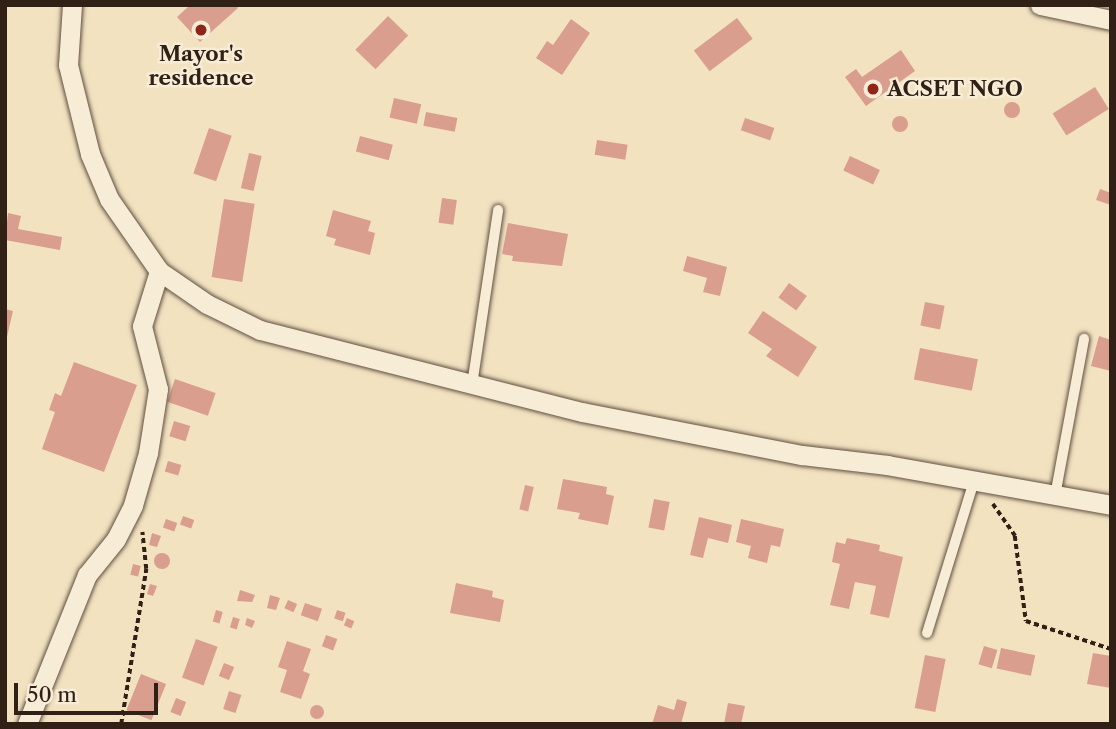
<!DOCTYPE html>
<style>
body{margin:0}
#map{position:relative;width:1116px;height:729px;overflow:hidden;background:#f2e2c0;font-family:"Libre Caslon Text",serif}
div>[style]{position:absolute}
.building>*{inset:0;background:#da9e8f;transform-origin:0 0}
.round{border-radius:50%}
.path>*{height:3.5px;margin-top:-1.75px;transform-origin:0;background:repeating-linear-gradient(90deg,#302016 0 5px,transparent 0 8.5px)}
.roads{filter:drop-shadow(0 0 2px #605040) drop-shadow(0 0 2px #605040)}
.service>*{height:10px;margin:-5px;padding:0 5px;transform-origin:5px;border-radius:5px;background:#f7ecd6}
.minor>*{height:19px;margin:-9.5px;padding:0 9.5px;transform-origin:9.5px;border-radius:9.5px;background:#f7ecd6}
.dots>*{width:19px;height:19px;translate:-50% -50%;box-sizing:border-box;border:4px solid #f7ecd6;border-radius:50%}
span{translate:-50% -50%;white-space:nowrap;text-align:center;line-height:1.15;-webkit-text-stroke:5px #f7ecd6;paint-order:stroke}
.poi-label{font-size:21px;color:#302016;font-weight:700}
.left{translate:0 -50%;text-align:left}
.frame{position:absolute;inset:0;border:7px solid #302016;pointer-events:none}
.scale{position:absolute;left:14px;top:683px;width:144px;height:32px;box-sizing:border-box;border:4px solid #302016;border-top:0;padding-left:9px;font-size:21px;line-height:24px;white-space:nowrap;color:#302016;-webkit-text-stroke:5px #f7ecd6;paint-order:stroke}
</style>
<div id="map">
<div class="building">
<div style="clip-path:polygon(190px 5px,236px 5px,238px 8px,200px 42px,177px 17px)"></div>
<div style="left:388px;top:16px;width:28px;height:47px;rotate:44deg"></div>
<div style="left:737px;top:18px;width:26px;height:54px;rotate:53deg"></div>
<div style="clip-path:polygon(571px 19px,590px 33px,562px 75px,536px 58px,547px 41px,553px 45px)"></div>
<div style="clip-path:polygon(901px 50px,915px 71px,866px 106px,845px 77px,856px 69px,862px 77px)"></div>
<div style="left:1095px;top:87px;width:26px;height:50px;rotate:58deg"></div>
<div style="left:394px;top:98px;width:28px;height:20px;rotate:13deg"></div>
<div class="round" style="left:1004px;top:102px;width:16px;height:16px"></div>
<div style="left:426px;top:112px;width:32px;height:14px;rotate:11deg"></div>
<div class="round" style="left:892px;top:116px;width:16px;height:16px"></div>
<div style="left:745px;top:118px;width:31px;height:13px;rotate:19deg"></div>
<div style="left:209px;top:128px;width:24px;height:48px;rotate:19deg"></div>
<div style="left:360px;top:136px;width:34px;height:16px;rotate:15deg"></div>
<div style="left:597px;top:140px;width:31px;height:15px;rotate:9deg"></div>
<div style="left:249px;top:153px;width:13px;height:36px;rotate:13deg"></div>
<div style="left:850px;top:156px;width:33px;height:16px;rotate:25deg"></div>
<div style="clip-path:polygon(1100px 189px,1111px 193px,1111px 205px,1096px 200px)"></div>
<div style="left:442px;top:198px;width:15px;height:25px;rotate:8deg"></div>
<div style="left:224px;top:199px;width:31px;height:79px;rotate:9deg"></div>
<div style="clip-path:polygon(333px 210px,371px 221px,368px 231px,375px 233px,370px 255px,334px 245px,336px 239px,326px 236px)"></div>
<div style="clip-path:polygon(8px 213px,21px 216px,18px 229px,62px 237px,60px 250px,5px 240px)"></div>
<div style="clip-path:polygon(508px 223px,568px 234px,562px 266px,512px 261px,513px 256px,502px 254px)"></div>
<div style="clip-path:polygon(687px 256px,727px 267px,720px 296px,703px 292px,707px 278px,683px 271px)"></div>
<div style="left:789px;top:283px;width:22px;height:18px;rotate:36deg"></div>
<div style="left:925px;top:302px;width:20px;height:24px;rotate:11deg"></div>
<div style="clip-path:polygon(5px 309px,13px 311px,6px 341px,5px 341px)"></div>
<div style="clip-path:polygon(763px 311px,817px 347px,798px 377px,766px 356px,772px 349px,748px 333px)"></div>
<div style="clip-path:polygon(1099px 336px,1111px 340px,1111px 371px,1091px 366px)"></div>
<div style="left:920px;top:348px;width:59px;height:32px;rotate:11deg"></div>
<div style="clip-path:polygon(74px 362px,137px 385px,104px 472px,42px 449px,55px 412px,49px 410px,55px 393px,61px 396px)"></div>
<div style="left:175px;top:379px;width:43px;height:24px;rotate:19deg"></div>
<div style="left:174px;top:421px;width:17px;height:16px;rotate:17deg"></div>
<div style="left:168px;top:461px;width:14px;height:11px;rotate:17deg"></div>
<div style="clip-path:polygon(563px 479px,607px 487px,606px 494px,614px 496px,608px 525px,578px 519px,580px 513px,557px 509px)"></div>
<div style="left:525px;top:485px;width:9px;height:25px;rotate:13deg"></div>
<div style="left:654px;top:499px;width:16px;height:29px;rotate:11deg"></div>
<div style="left:183px;top:516px;width:12px;height:9px;rotate:20deg"></div>
<div style="clip-path:polygon(699px 517px,732px 525px,728px 543px,708px 538px,703px 558px,690px 555px)"></div>
<div style="left:166px;top:519px;width:12px;height:9px;rotate:20deg"></div>
<div style="clip-path:polygon(741px 519px,784px 529px,780px 547px,771px 545px,767px 563px,748px 558px,751px 546px,736px 542px)"></div>
<div style="clip-path:polygon(152px 533px,161px 536px,157px 547px,149px 545px)"></div>
<div style="clip-path:polygon(847px 538px,880px 545px,879px 551px,903px 557px,889px 618px,870px 614px,876px 586px,855px 582px,849px 609px,830px 605px,840px 564px,832px 562px,836px 542px,845px 544px)"></div>
<div class="round" style="left:154px;top:553px;width:16px;height:16px"></div>
<div style="left:133px;top:564px;width:8px;height:11px;rotate:14deg"></div>
<div style="clip-path:polygon(456px 583px,493px 591px,492px 597px,504px 600px,500px 622px,450px 613px)"></div>
<div style="clip-path:polygon(150px 584px,157px 586px,153px 596px,147px 594px)"></div>
<div style="clip-path:polygon(240px 590px,255px 595px,252px 602px,237px 601px)"></div>
<div style="clip-path:polygon(270px 595px,280px 598px,276px 610px,267px 608px)"></div>
<div style="left:288px;top:600px;width:10px;height:9px;rotate:24deg"></div>
<div style="left:305px;top:603px;width:18px;height:13px;rotate:19deg"></div>
<div style="left:216px;top:610px;width:7px;height:12px;rotate:16deg"></div>
<div style="left:337px;top:610px;width:9px;height:9px;rotate:18deg"></div>
<div style="left:233px;top:617px;width:7px;height:11px;rotate:16deg"></div>
<div style="clip-path:polygon(247px 618px,255px 621px,252px 628px,245px 625px)"></div>
<div style="left:347px;top:618px;width:8px;height:8px;rotate:23deg"></div>
<div style="left:326px;top:635px;width:12px;height:12px;rotate:20deg"></div>
<div style="left:196px;top:639px;width:23px;height:41px;rotate:20deg"></div>
<div style="clip-path:polygon(287px 641px,311px 649px,303px 671px,310px 674px,301px 699px,280px 692px,287px 670px,278px 667px)"></div>
<div style="left:984px;top:646px;width:14px;height:19px;rotate:17deg"></div>
<div style="left:1001px;top:648px;width:35px;height:21px;rotate:12deg"></div>
<div style="clip-path:polygon(1093px 653px,1111px 656px,1111px 688px,1087px 684px)"></div>
<div style="left:925px;top:655px;width:21px;height:54px;rotate:11deg"></div>
<div style="left:224px;top:663px;width:11px;height:14px;rotate:22deg"></div>
<div style="left:141px;top:674px;width:27px;height:39px;rotate:22deg"></div>
<div style="left:229px;top:691px;width:13px;height:19px;rotate:18deg"></div>
<div style="left:176px;top:698px;width:11px;height:15px;rotate:22deg"></div>
<div style="clip-path:polygon(677px 699px,687px 702px,681px 724px,652px 724px,658px 705px,674px 710px)"></div>
<div style="clip-path:polygon(728px 703px,745px 706px,741px 724px,724px 724px)"></div>
<div class="round" style="left:310px;top:705px;width:14px;height:14px"></div>
</div>
<div class="path">
<div style="left:993px;top:504px;width:39px;rotate:55deg"></div>
<div style="left:1015px;top:536px;width:86px;rotate:82.6deg"></div>
<div style="left:1026px;top:621px;width:89px;rotate:18.2deg"></div>
<div style="left:121px;top:724px;width:157px;rotate:-80.8deg"></div>
<div style="left:146px;top:569px;width:37px;rotate:-96deg"></div>
</div>
<div class="roads">
<div class="service">
<div style="left:472px;top:385px;width:177px;rotate:-81.5deg"></div>
<div style="left:1055px;top:496px;width:160px;rotate:-79.5deg"></div>
<div style="left:927px;top:633px;width:159px;rotate:-72.8deg"></div>
</div>
<div class="minor">
<div style="left:72px;top:5px;width:60px;rotate:93.8deg"></div>
<div style="left:68px;top:65px;width:92px;rotate:76.1deg"></div>
<div style="left:90px;top:154px;width:49px;rotate:67.1deg"></div>
<div style="left:109px;top:199px;width:88px;rotate:55.2deg"></div>
<div style="left:159px;top:271px;width:58px;rotate:34.5deg"></div>
<div style="left:207px;top:304px;width:59px;rotate:26.1deg"></div>
<div style="left:260px;top:330px;width:332px;rotate:14.3deg"></div>
<div style="left:582px;top:412px;width:224px;rotate:11.1deg"></div>
<div style="left:802px;top:455px;width:86px;rotate:6.7deg"></div>
<div style="left:887px;top:465px;width:228px;rotate:10.1deg"></div>
<div style="left:1040px;top:5px;width:73px;rotate:11.9deg"></div>
<div style="left:27px;top:724px;width:161px;rotate:-68.1deg"></div>
<div style="left:87px;top:575px;width:46px;rotate:-51.1deg"></div>
<div style="left:116px;top:539px;width:38px;rotate:-63deg"></div>
<div style="left:133px;top:505px;width:54px;rotate:-73.9deg"></div>
<div style="left:148px;top:453px;width:65px;rotate:-81.1deg"></div>
<div style="left:158px;top:389px;width:65px;rotate:-104.3deg"></div>
<div style="left:142px;top:326px;width:58px;rotate:-72.8deg"></div>
</div>
</div>
<div class="dots">
<div style="left:201px;top:30px;background:#8f2418"></div>
<div style="left:873px;top:89px;background:#8f2418"></div>
</div>
<div class="poi-label">
<span style="left:201px;top:66px">Mayor's<br>residence</span>
<span class="left" style="left:887px;top:89px">ACSET NGO</span>
</div>
<div class="frame"></div>
<div class="scale">50 m</div>
</div>
